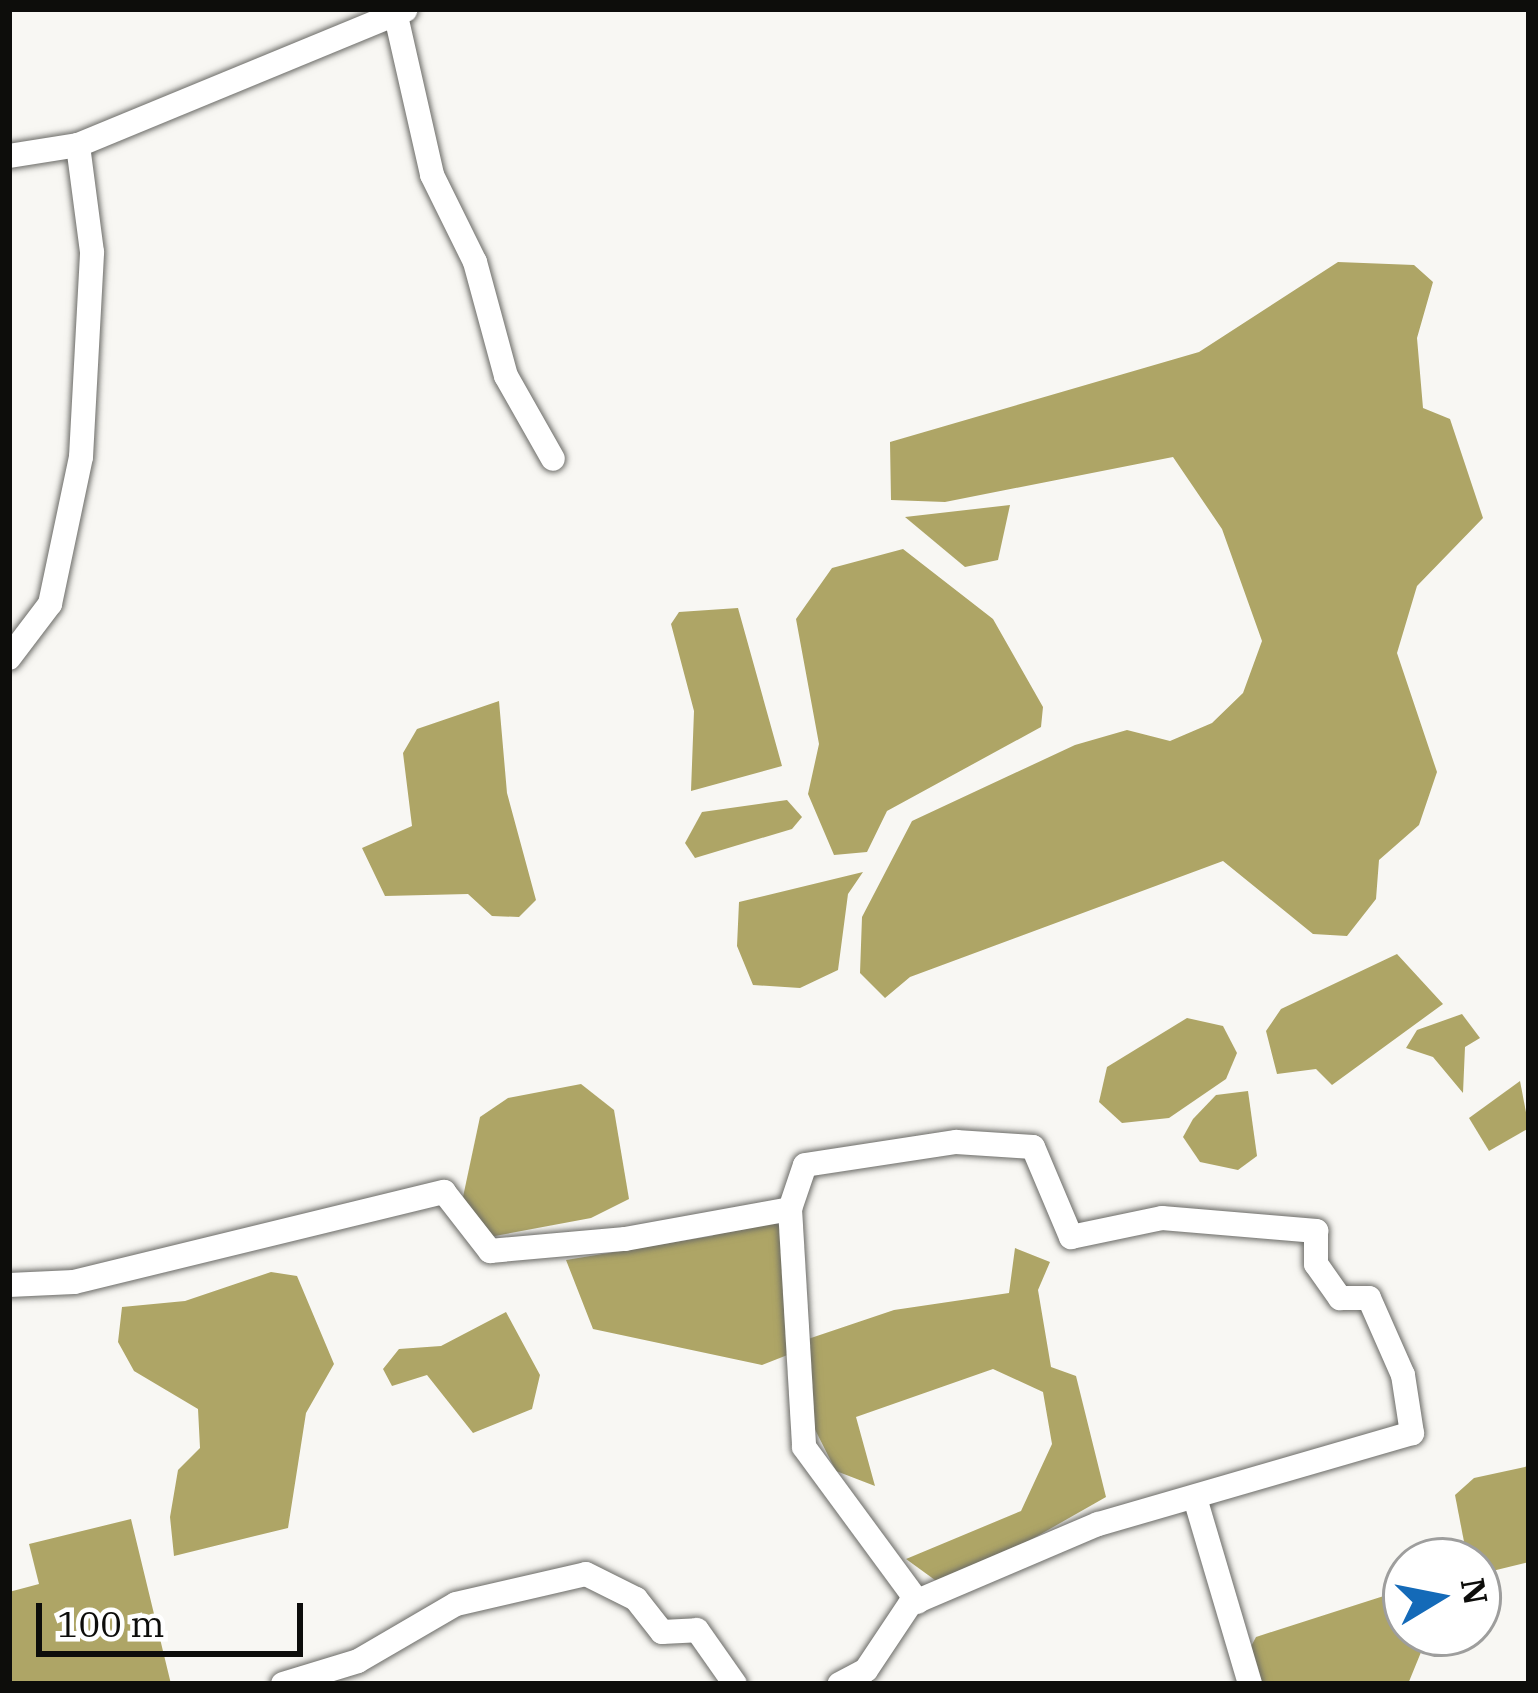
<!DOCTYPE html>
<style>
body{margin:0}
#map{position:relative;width:1538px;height:1693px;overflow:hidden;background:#f8f7f3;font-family:"IBM Plex Serif",serif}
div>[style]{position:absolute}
.water>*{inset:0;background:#aea566}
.roads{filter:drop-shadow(0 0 3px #6b6b67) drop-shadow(0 0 3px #6b6b67)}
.minor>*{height:24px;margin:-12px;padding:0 12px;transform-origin:12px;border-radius:12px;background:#fff}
span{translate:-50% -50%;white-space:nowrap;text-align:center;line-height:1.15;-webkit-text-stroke:10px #fff;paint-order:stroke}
.frame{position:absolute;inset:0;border:12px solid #0d0d0b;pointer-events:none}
.north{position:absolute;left:1382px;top:1537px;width:120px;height:120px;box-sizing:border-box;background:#fff;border:3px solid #9e9e9d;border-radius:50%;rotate:80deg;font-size:33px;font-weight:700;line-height:48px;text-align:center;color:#0d0d0b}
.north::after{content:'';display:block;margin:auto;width:42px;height:54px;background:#146ab8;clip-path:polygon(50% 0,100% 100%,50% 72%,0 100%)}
.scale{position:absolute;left:36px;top:1603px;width:267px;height:54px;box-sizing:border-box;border:6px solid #0d0d0b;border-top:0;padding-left:15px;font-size:36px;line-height:42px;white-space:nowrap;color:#0d0d0b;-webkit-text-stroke:9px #fff;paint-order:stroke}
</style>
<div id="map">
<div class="water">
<div style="clip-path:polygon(1338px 262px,1414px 265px,1433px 282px,1417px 338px,1423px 408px,1450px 419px,1483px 518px,1417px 586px,1397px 653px,1437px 772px,1419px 825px,1379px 860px,1376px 899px,1347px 936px,1313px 934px,1223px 861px,910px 977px,885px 998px,860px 973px,862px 917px,912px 821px,1075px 745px,1127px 730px,1170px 741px,1212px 723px,1243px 693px,1262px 641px,1222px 529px,1173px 457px,945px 502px,891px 500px,890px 442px,1199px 352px)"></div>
<div style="clip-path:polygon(1010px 505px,998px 560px,965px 567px,905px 517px)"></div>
<div style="clip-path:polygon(903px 549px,993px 619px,1043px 707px,1041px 727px,887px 811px,867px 852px,834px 855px,808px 794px,819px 744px,796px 619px,832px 568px)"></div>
<div style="clip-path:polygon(738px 608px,782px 766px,691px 791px,694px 711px,671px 624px,679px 612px)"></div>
<div style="clip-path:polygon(499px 701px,507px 793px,536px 900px,519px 917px,492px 916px,468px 894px,385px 896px,362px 848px,412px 826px,403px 753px,417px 729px)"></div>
<div style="clip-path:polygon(787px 800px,802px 817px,792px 829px,695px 858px,685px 843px,702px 812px)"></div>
<div style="clip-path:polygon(863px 872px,848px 894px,838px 970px,800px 988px,753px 985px,737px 946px,739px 902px)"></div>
<div style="clip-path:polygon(1397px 954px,1443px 1004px,1332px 1085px,1316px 1069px,1277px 1074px,1266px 1031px,1281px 1009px)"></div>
<div style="clip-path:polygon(1462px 1014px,1480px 1038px,1465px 1047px,1463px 1093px,1433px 1057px,1406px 1048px,1417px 1030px)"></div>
<div style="clip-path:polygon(1187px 1018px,1223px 1026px,1237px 1053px,1226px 1079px,1169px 1118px,1122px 1123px,1099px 1102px,1107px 1067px)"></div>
<div style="clip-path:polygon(1520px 1081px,1529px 1128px,1489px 1151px,1469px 1118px)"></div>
<div style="clip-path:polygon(581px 1084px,614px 1110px,629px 1199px,591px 1218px,484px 1238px,463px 1197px,480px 1117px,508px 1098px)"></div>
<div style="clip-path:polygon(1248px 1091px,1257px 1156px,1238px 1170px,1200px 1162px,1183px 1137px,1193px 1119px,1216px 1095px)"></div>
<div style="clip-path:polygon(746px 1217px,785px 1226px,790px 1354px,762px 1365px,593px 1329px,566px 1260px,712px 1236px)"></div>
<div style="clip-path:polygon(1015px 1248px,1050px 1262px,1038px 1290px,1051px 1367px,1076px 1376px,1106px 1497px,946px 1588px,906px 1559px,1021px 1511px,1052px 1444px,1043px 1392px,993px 1369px,856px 1417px,875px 1486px,836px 1471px,798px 1396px,805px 1340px,894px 1310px,1009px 1293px)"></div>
<div style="clip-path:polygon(271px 1272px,297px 1276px,334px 1364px,306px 1413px,288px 1528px,174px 1556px,170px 1517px,178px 1470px,200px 1448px,198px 1409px,134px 1371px,118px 1342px,122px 1307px,185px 1301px)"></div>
<div style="clip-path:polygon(506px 1312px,540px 1375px,532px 1409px,473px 1433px,427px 1375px,392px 1386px,383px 1369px,399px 1349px,441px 1346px)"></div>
<div style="clip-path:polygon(1529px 1466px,1529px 1562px,1484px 1573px,1466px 1552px,1455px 1495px,1474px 1478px)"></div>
<div style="clip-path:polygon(131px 1519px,171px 1684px,9px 1684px,9px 1592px,39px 1584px,29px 1544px)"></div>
<div style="clip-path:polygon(1390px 1594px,1406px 1599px,1406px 1633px,1426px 1640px,1408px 1684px,1257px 1684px,1247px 1654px,1256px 1637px)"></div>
</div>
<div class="roads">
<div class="minor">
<div style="left:396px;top:16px;width:163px;rotate:77.2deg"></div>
<div style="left:432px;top:175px;width:97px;rotate:63.7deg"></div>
<div style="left:475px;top:262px;width:118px;rotate:74.8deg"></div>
<div style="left:506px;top:376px;width:95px;rotate:60.5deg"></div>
<div style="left:9px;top:156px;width:70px;rotate:-9.1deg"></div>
<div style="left:78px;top:145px;width:354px;rotate:-22.4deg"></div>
<div style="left:9px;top:658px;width:68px;rotate:-52.8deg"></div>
<div style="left:50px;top:604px;width:150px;rotate:-78.1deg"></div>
<div style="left:81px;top:457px;width:205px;rotate:-86.9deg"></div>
<div style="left:92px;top:252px;width:108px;rotate:-97.5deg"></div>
<div style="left:790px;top:1209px;width:238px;rotate:86.6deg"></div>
<div style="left:804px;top:1447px;width:192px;rotate:53.7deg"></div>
<div style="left:9px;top:1285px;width:65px;rotate:-2.6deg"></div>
<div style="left:74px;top:1282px;width:381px;rotate:-13.7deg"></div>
<div style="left:444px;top:1192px;width:75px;rotate:52.1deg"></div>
<div style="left:490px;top:1251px;width:136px;rotate:-5.1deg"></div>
<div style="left:625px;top:1239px;width:168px;rotate:-10.3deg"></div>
<div style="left:790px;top:1209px;width:46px;rotate:-71.2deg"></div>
<div style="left:805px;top:1165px;width:153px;rotate:-8.7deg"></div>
<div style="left:956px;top:1142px;width:77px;rotate:3.7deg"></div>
<div style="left:1033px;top:1147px;width:98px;rotate:67.1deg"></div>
<div style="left:1071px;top:1237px;width:93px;rotate:-11.8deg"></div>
<div style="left:1162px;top:1218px;width:155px;rotate:4.8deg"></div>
<div style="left:1316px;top:1231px;width:33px;rotate:90deg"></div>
<div style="left:1316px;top:1264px;width:42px;rotate:54.8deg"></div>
<div style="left:1340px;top:1298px;width:29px"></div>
<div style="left:1369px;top:1298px;width:84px;rotate:66.2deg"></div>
<div style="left:1403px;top:1375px;width:59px;rotate:81.2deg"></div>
<div style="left:1412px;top:1433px;width:327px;rotate:163.8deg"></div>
<div style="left:1098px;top:1524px;width:204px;rotate:156.9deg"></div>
<div style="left:910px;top:1604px;width:79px;rotate:123.7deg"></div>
<div style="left:866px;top:1670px;width:30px;rotate:152deg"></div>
<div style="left:1195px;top:1498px;width:194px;rotate:73.5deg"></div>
<div style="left:283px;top:1684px;width:78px;rotate:-17deg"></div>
<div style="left:358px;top:1661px;width:113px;rotate:-30.2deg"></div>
<div style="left:456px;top:1604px;width:133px;rotate:-13deg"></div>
<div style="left:586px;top:1574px;width:56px;rotate:26.6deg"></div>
<div style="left:636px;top:1599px;width:42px;rotate:51.8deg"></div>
<div style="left:662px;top:1632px;width:35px;rotate:-3deg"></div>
<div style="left:697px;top:1630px;width:66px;rotate:54.9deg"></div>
</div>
</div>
<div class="frame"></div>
<div class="north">N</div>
<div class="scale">100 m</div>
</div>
